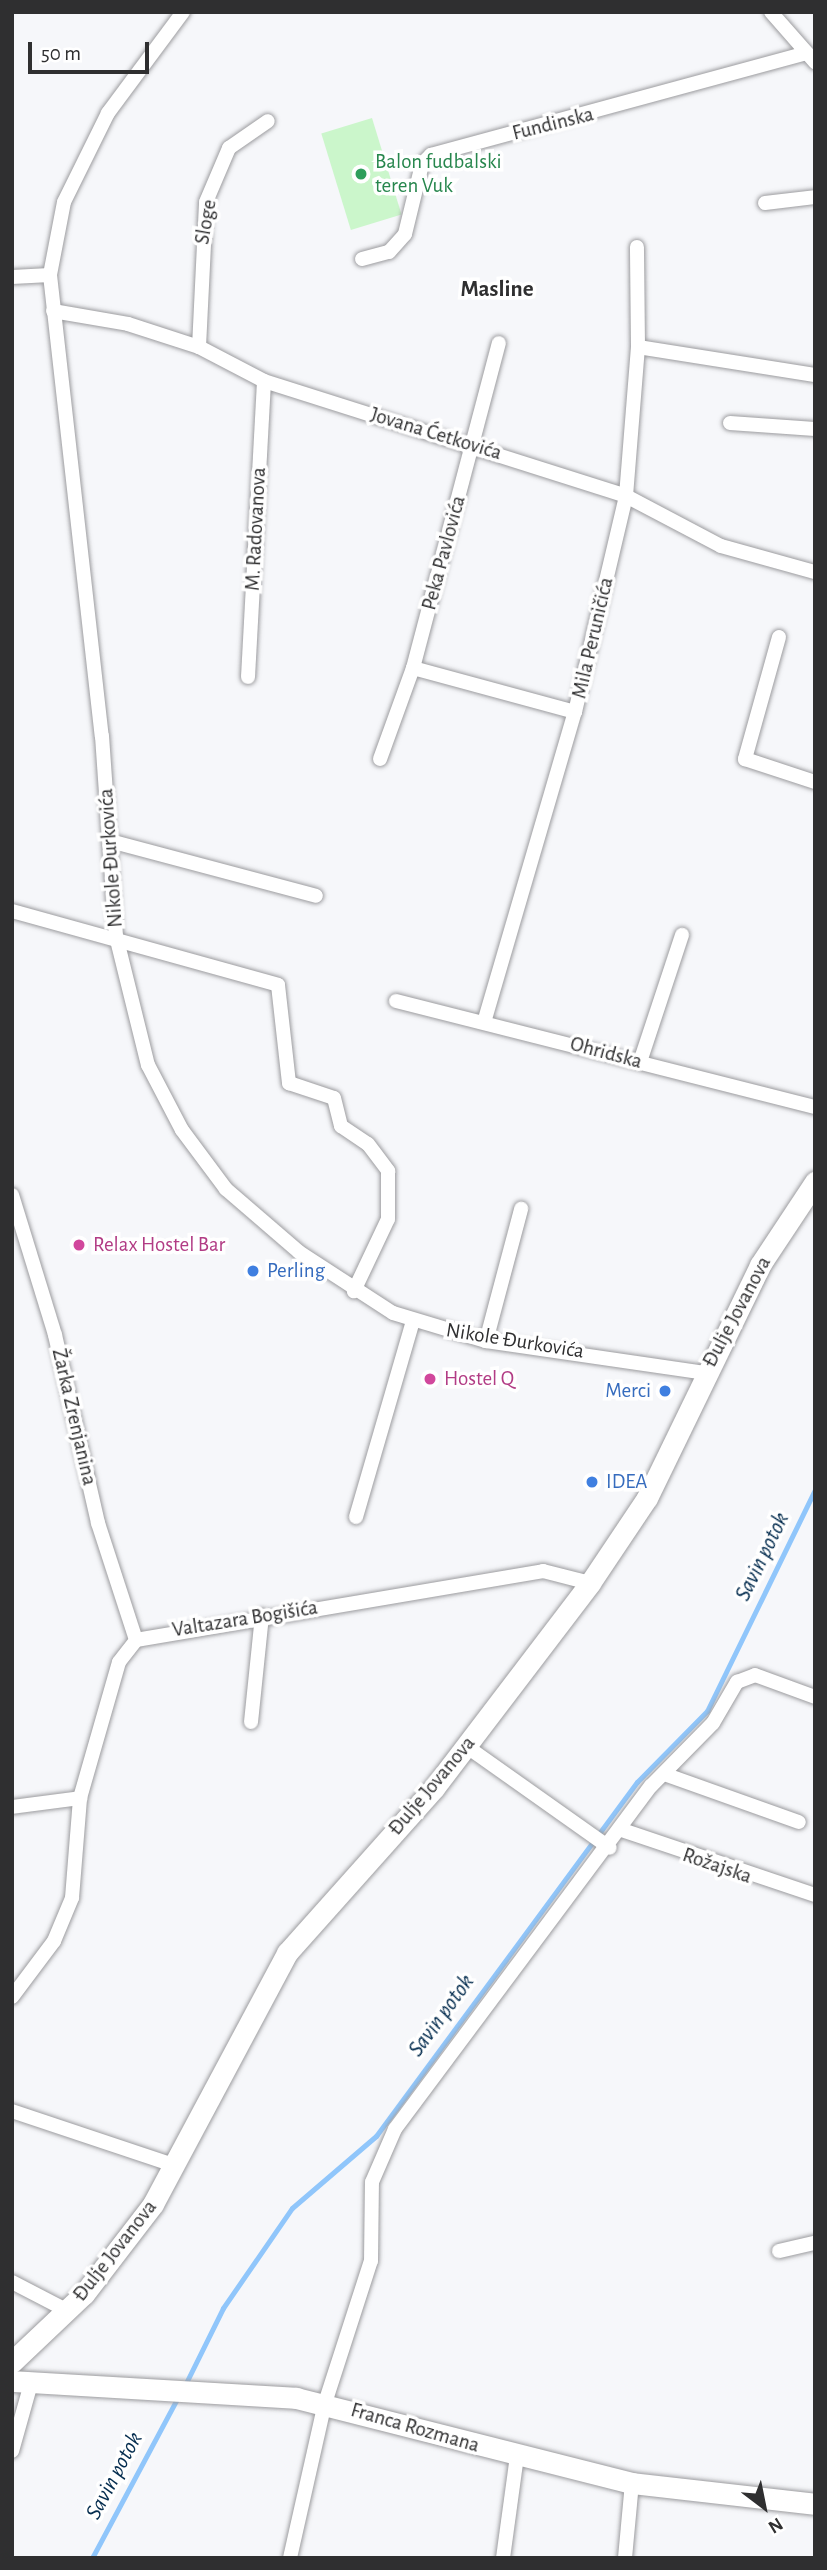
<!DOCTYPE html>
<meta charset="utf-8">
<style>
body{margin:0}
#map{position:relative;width:827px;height:2570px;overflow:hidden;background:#f6f7fa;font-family:"Alegreya Sans",sans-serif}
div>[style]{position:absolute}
.green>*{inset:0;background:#cbf6cb;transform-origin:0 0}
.stream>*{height:5px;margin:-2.5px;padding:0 2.5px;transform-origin:2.5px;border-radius:2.5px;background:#90c6fb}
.roads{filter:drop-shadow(0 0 2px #9c9c9f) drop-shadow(0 0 2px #9c9c9f)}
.street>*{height:14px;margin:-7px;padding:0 7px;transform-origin:7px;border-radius:7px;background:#fff}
.secondary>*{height:21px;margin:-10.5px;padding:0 10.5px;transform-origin:10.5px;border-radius:10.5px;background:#fff}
.dots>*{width:19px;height:19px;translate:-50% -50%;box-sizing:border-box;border:4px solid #fff;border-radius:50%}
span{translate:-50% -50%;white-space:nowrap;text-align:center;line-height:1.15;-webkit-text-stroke:7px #fff;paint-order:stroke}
.street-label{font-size:21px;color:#2f2f30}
.leisure-label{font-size:21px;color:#27864d}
.left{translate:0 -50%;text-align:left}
.hotel-label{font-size:21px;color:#b23c85}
.shop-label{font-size:21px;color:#366cbe}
.right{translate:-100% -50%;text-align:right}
.neighbourhood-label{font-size:23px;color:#2f2f30;font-weight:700}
.water-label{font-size:23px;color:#052d4f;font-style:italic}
.frame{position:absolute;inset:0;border:14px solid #2f2f30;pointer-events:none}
.north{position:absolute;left:729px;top:2472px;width:70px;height:70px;-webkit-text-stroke:5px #fff;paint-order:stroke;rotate:148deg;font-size:19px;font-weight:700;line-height:28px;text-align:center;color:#2f2f30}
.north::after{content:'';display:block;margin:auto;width:24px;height:32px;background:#2f2f30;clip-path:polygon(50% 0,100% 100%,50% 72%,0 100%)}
.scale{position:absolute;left:28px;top:42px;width:121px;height:32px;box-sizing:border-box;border:4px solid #2f2f30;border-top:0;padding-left:9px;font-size:21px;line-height:24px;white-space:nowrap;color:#2f2f30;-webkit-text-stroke:5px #fff;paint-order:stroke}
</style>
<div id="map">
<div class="green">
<div style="left:372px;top:118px;width:101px;height:53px;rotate:73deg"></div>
</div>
<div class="stream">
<div style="left:185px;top:2385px;width:86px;rotate:-63.7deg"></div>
<div style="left:223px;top:2308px;width:121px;rotate:-55.4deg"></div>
<div style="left:292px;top:2208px;width:111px;rotate:-40.6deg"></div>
<div style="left:376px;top:2136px;width:440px;rotate:-53.6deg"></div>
<div style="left:637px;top:1782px;width:100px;rotate:-45.4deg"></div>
<div style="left:707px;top:1711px;width:246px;rotate:-64deg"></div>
<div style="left:92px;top:2558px;width:183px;rotate:-61.9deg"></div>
</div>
<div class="roads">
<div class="street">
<div style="left:183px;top:12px;width:126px;rotate:126.6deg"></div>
<div style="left:108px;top:113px;width:99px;rotate:116.3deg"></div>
<div style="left:64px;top:202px;width:74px;rotate:100.9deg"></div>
<div style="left:50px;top:275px;width:464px;rotate:83.6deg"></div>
<div style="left:102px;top:736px;width:200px;rotate:86deg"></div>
<div style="left:116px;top:936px;width:133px;rotate:76.1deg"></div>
<div style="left:148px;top:1065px;width:73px;rotate:62.4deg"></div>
<div style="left:182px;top:1130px;width:74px;rotate:53.3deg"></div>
<div style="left:226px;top:1189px;width:96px;rotate:40.8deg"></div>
<div style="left:299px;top:1252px;width:112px;rotate:33deg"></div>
<div style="left:393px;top:1313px;width:97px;rotate:16.8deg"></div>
<div style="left:486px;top:1341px;width:221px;rotate:8.3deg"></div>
<div style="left:771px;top:12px;width:67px;rotate:48.7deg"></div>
<div style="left:765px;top:203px;width:50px;rotate:-6.8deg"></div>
<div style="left:362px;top:259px;width:28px;rotate:-15deg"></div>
<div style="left:389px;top:252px;width:24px;rotate:-48deg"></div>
<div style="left:405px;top:234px;width:72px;rotate:-76.3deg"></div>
<div style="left:422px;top:164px;width:13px;rotate:-45deg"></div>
<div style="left:431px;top:155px;width:389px;rotate:-15.2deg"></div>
<div style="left:12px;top:277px;width:38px;rotate:-3deg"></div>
<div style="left:53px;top:311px;width:76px;rotate:9.8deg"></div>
<div style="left:128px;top:324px;width:75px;rotate:17.9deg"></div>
<div style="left:199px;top:347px;width:73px;rotate:27.6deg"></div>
<div style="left:264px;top:381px;width:380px;rotate:17.6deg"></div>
<div style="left:626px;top:496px;width:107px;rotate:27.8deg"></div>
<div style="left:721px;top:546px;width:98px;rotate:15.5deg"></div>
<div style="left:199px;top:347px;width:145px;rotate:-87.2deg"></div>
<div style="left:206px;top:202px;width:59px;rotate:-66.9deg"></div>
<div style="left:229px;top:148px;width:47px;rotate:-34.7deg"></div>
<div style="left:638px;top:347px;width:179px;rotate:9deg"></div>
<div style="left:730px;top:423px;width:85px;rotate:4deg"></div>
<div style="left:779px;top:637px;width:127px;rotate:105.6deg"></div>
<div style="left:745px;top:759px;width:74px;rotate:18.2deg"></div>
<div style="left:413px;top:668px;width:168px;rotate:15.2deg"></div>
<div style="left:248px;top:677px;width:296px;rotate:-86.9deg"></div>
<div style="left:380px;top:759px;width:97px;rotate:-70.1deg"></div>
<div style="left:413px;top:668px;width:336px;rotate:-75.2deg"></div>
<div style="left:110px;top:841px;width:213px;rotate:14.9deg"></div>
<div style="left:12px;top:911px;width:276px;rotate:15.5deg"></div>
<div style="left:278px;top:985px;width:99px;rotate:83.6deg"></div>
<div style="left:289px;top:1083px;width:47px;rotate:18.4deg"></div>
<div style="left:334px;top:1098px;width:29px;rotate:76deg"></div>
<div style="left:341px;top:1126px;width:32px;rotate:34deg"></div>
<div style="left:368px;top:1144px;width:34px;rotate:53deg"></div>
<div style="left:388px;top:1171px;width:48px;rotate:90deg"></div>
<div style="left:388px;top:1219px;width:80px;rotate:115.3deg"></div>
<div style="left:396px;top:1001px;width:432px;rotate:14.2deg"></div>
<div style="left:485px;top:1019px;width:320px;rotate:-73.7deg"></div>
<div style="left:575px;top:712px;width:222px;rotate:-76.7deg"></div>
<div style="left:626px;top:496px;width:149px;rotate:-85.4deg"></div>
<div style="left:638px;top:347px;width:100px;rotate:-90.6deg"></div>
<div style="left:640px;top:1062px;width:134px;rotate:-71.7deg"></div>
<div style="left:12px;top:1195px;width:146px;rotate:72.9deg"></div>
<div style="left:55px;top:1335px;width:193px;rotate:77.1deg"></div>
<div style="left:98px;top:1523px;width:123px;rotate:72deg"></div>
<div style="left:486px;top:1341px;width:137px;rotate:-75.1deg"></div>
<div style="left:356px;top:1517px;width:204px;rotate:-73.8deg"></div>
<div style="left:251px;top:1722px;width:107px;rotate:-84.1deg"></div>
<div style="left:466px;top:1746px;width:176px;rotate:35.3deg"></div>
<div style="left:664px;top:1774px;width:143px;rotate:19.6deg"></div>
<div style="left:12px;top:1807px;width:69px;rotate:-7.5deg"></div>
<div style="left:622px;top:1830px;width:204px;rotate:18.6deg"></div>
<div style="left:12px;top:1997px;width:70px;rotate:-53.1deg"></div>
<div style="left:54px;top:1941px;width:47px;rotate:-67.3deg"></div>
<div style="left:72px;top:1898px;width:100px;rotate:-85.4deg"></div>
<div style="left:80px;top:1798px;width:141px;rotate:-74deg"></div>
<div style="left:119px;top:1662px;width:28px;rotate:-52deg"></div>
<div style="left:136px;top:1640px;width:413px;rotate:-9.6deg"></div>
<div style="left:543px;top:1571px;width:49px;rotate:14.3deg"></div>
<div style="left:12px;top:2111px;width:173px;rotate:18.5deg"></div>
<div style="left:779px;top:2251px;width:37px;rotate:-13deg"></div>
<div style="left:12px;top:2282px;width:63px;rotate:27.4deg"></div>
<div style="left:12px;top:2451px;width:66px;rotate:-74.3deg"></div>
<div style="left:290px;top:2558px;width:159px;rotate:-77.3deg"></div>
<div style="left:325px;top:2403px;width:149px;rotate:-72.1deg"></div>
<div style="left:371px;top:2261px;width:79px;rotate:-89.3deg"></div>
<div style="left:372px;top:2182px;width:58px;rotate:-66.5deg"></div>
<div style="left:395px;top:2129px;width:428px;rotate:-53.3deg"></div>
<div style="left:651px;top:1786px;width:88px;rotate:-45.5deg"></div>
<div style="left:713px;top:1723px;width:48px;rotate:-59.7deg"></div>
<div style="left:737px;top:1682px;width:19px;rotate:-21deg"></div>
<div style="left:755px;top:1675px;width:64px;rotate:20.1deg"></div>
<div style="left:503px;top:2558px;width:103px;rotate:-82.2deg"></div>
<div style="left:625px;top:2558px;width:75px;rotate:-84.7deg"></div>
</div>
<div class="secondary">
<div style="left:12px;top:2362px;width:99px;rotate:-43.4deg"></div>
<div style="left:84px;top:2294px;width:113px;rotate:-52.5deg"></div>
<div style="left:153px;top:2204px;width:285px;rotate:-61.9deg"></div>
<div style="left:287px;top:1953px;width:221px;rotate:-48.3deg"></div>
<div style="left:434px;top:1788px;width:258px;rotate:-52.7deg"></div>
<div style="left:590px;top:1583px;width:102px;rotate:-56.2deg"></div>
<div style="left:647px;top:1498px;width:259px;rotate:-64.1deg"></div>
<div style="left:760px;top:1265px;width:100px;rotate:-56.5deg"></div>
<div style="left:12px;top:2381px;width:285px;rotate:3.4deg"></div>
<div style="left:296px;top:2398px;width:347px;rotate:14.2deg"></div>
<div style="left:632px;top:2483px;width:184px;rotate:6.5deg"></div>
</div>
</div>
<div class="dots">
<div style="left:361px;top:174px;background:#2e9e5b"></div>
<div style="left:79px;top:1245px;background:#d1479c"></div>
<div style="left:253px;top:1271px;background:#3f7fe0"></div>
<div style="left:430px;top:1379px;background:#d1479c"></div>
<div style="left:665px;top:1391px;background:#3f7fe0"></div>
<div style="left:592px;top:1482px;background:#3f7fe0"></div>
</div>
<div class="street-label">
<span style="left:553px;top:124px;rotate:-14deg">Fundinska</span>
<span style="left:206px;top:222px;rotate:-80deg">Sloge</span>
<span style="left:436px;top:434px;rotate:17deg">Jovana Ćetkovića</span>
<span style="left:256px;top:529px;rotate:-87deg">M. Radovanova</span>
<span style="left:444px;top:553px;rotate:-75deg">Peka Pavlovića</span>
<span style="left:593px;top:638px;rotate:-77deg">Mila Peruničića</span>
<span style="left:111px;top:858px;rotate:-94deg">Nikole Đurkovića</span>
<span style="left:606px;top:1053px;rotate:15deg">Ohridska</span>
<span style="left:737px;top:1312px;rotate:-62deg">Đulje Jovanova</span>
<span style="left:515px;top:1341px;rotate:9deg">Nikole Đurkovića</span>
<span style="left:74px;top:1417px;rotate:77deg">Žarka Zrenjanina</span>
<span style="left:245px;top:1619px;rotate:-9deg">Valtazara Bogišića</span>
<span style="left:432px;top:1786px;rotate:-50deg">Đulje Jovanova</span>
<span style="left:717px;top:1866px;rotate:19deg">Rožajska</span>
<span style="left:115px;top:2251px;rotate:-52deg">Đulje Jovanova</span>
<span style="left:415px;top:2428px;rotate:16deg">Franca Rozmana</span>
</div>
<div class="leisure-label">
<span class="left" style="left:375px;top:174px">Balon fudbalski<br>teren Vuk</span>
</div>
<div class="hotel-label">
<span class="left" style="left:93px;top:1245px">Relax Hostel Bar</span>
<span class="left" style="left:444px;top:1379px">Hostel Q</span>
</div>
<div class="shop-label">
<span class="left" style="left:267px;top:1271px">Perling</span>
<span class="right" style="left:651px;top:1391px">Merci</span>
<span class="left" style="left:606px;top:1482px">IDEA</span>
</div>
<div class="neighbourhood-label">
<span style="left:497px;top:290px">Masline</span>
</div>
<div class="water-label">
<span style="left:763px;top:1557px;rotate:-64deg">Savin potok</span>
<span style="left:442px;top:2016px;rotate:-54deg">Savin potok</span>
<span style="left:115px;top:2476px;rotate:-62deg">Savin potok</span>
</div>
<div class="frame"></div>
<div class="north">N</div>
<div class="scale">50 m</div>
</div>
